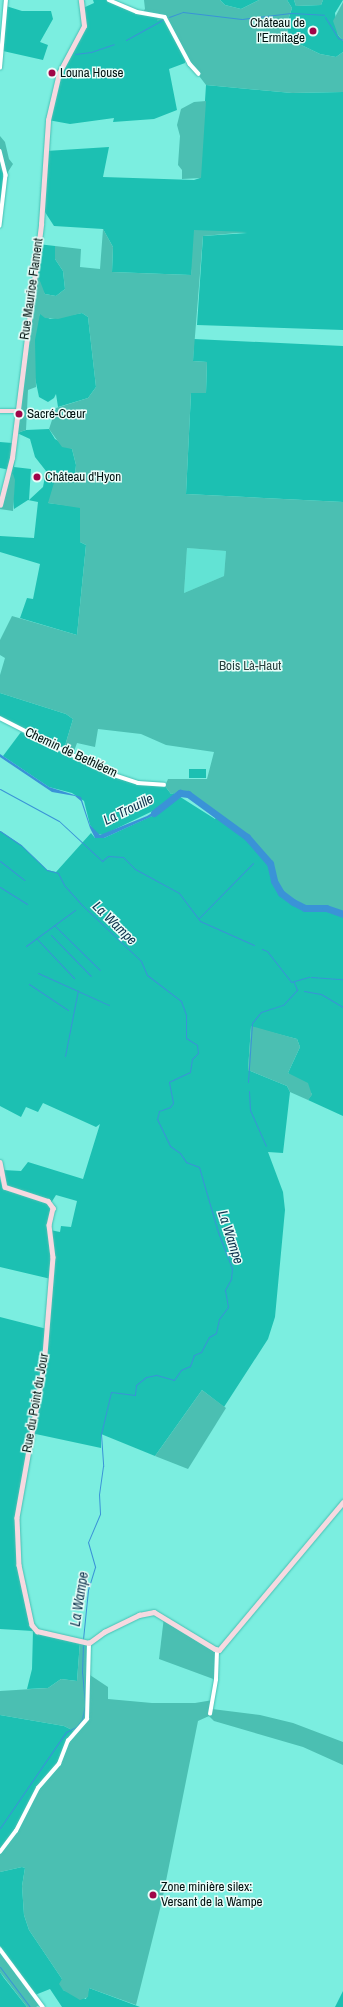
<!DOCTYPE html>
<meta charset="utf-8">
<style>
body{margin:0}
#map{position:relative;width:343px;height:2007px;overflow:hidden;background:#7beee0;font-family:"Archivo Narrow",sans-serif}
div>[style]{position:absolute}
.built>*{inset:0;background:#62e3d4}
.green>*{inset:0;background:#1cc0b2;transform-origin:0 0}
.forest>*{inset:0;background:#4bbfb2}
.water>*{inset:0;background:#3a93d7}
.stream>*{height:1px;margin:-0.5px;padding:0 0.5px;transform-origin:0.5px;border-radius:0.5px;background:#3a93d7}
.river>*{height:7px;margin:-3.5px;padding:0 3.5px;transform-origin:3.5px;border-radius:3.5px;background:#3a93d7}
.roads{filter:drop-shadow(0 0 1px #49c0b4) drop-shadow(0 0 1px #49c0b4)}
.street>*{height:3.5px;margin:-1.75px;padding:0 1.75px;transform-origin:1.75px;border-radius:1.75px;background:#fff}
.secondary>*{height:4.5px;margin:-2.25px;padding:0 2.25px;transform-origin:2.25px;border-radius:2.25px;background:#f6d9e0}
.dots>*{width:11px;height:11px;translate:-50% -50%;box-sizing:border-box;border:2px solid #e9fdf9;border-radius:50%}
span{translate:-50% -50%;white-space:nowrap;text-align:center;line-height:1.15;-webkit-text-stroke:3px #e9fdf9;paint-order:stroke}
.poi-label{font-size:13px;color:#001210}
.right{translate:-100% -50%;text-align:right}
.left{translate:0 -50%;text-align:left}
.street-label{font-size:13px;color:#001210}
.park-label{font-size:13px;color:#27413e}
.water-label{font-size:14px;color:#0b304b;font-style:italic}
</style>
<div id="map">
<div class="built">
<div style="clip-path:polygon(187px 548px,226px 551px,224px 576px,184px 593px)"></div>
</div>
<div class="green">
<div style="clip-path:polygon(93px 0,109px 0,137px 12px,162px 16px,186px 57px,185px 63px,169px 69px,177px 110px,154px 119px,113px 122px,114px 118px,70px 124px,48px 120px,59px 73px,82px 30px,83px 8px,94px 3px)"></div>
<div style="clip-path:polygon(220px 0,259px 0,241px 9px,225px 5px)"></div>
<div style="clip-path:polygon(287px 0,294px 0,296px 6px,321px 5px,323px 0,343px 0,335px 13px,338px 35px,343px 41px,343px 52px,336px 57px,320px 54px,291px 40px,286px 26px,292px 8px)"></div>
<div style="clip-path:polygon(6px 6px,22px 11px,51px 11px,53px 19px,40px 42px,48px 45px,43px 60px,3px 51px)"></div>
<div style="clip-path:polygon(206px 85px,292px 93px,343px 92px,343px 330px,197px 325px,203px 236px,247px 233px,198px 231px,191px 275px,112px 272px,113px 247px,103px 229px,54px 226px,43px 209px,46px 151px,109px 147px,103px 177px,194px 180px,200px 178px)"></div>
<div style="clip-path:polygon(0 151px,6px 168px,0 226px)"></div>
<div style="clip-path:polygon(38px 244px,55px 246px,55px 259px,63px 271px,65px 289px,56px 296px,45px 294px,42px 290px,35px 268px)"></div>
<div style="clip-path:polygon(40px 313px,50px 319px,82px 313px,88px 317px,96px 387px,88px 398px,58px 407px,56px 394px,54px 398px,48px 402px,39px 397px,34px 373px,35px 329px)"></div>
<div style="clip-path:polygon(194px 339px,343px 346px,343px 502px,186px 494px,191px 393px,206px 393px,207px 362px,193px 361px)"></div>
<div style="clip-path:polygon(evenodd,49px 429px,55px 439px,72px 449px,76px 465px,75px 474px,48px 503px,80px 507px,80px 542px,86px 545px,77px 635px,20px 618px,27px 598px,33px 599px,40px 564px,0 552px,0 536px,34px 538px,38px 502px,28px 500px,14px 509px,10px 470px,0 468px,0 442px,12px 443px,17px 433px,26px 430px,49px 429px,17px 433px,30px 439px,35px 457px,46px 471px,43px 487px,29px 500px,31px 469px,14px 467px,17px 433px)"></div>
<div style="clip-path:polygon(0 693px,66px 714px,73px 719px,64px 749px,0 717px)"></div>
<div style="clip-path:polygon(evenodd,21px 732px,83px 764px,131px 782px,165px 786px,171px 794px,174px 793px,215px 819px,217px 816px,247px 837px,270px 863px,274px 881px,305px 908px,326px 908px,343px 914px,343px 1116px,308px 1100px,312px 1094px,288px 1073px,300px 1047px,297px 1039px,251px 1027px,248px 1070px,287px 1086px,290px 1092px,283px 1153px,268px 1152px,283px 1192px,285px 1210px,275px 1317px,268px 1339px,224px 1407px,202px 1390px,155px 1456px,101px 1434px,101px 1448px,31px 1433px,21px 1482px,16px 1542px,35px 1629px,80px 1641px,77px 1681px,61px 1679px,48px 1688px,27px 1689px,32px 1669px,33px 1631px,0 1629px,0 1317px,47px 1329px,51px 1279px,0 1267px,0 1183px,3px 1170px,21px 1171px,28px 1162px,83px 1179px,100px 1124px,96px 1127px,43px 1103px,38px 1112px,26px 1107px,21px 1117px,0 1106px,0 831px,21px 845px,47px 870px,56px 872px,91px 833px,95px 838px,104px 838px,152px 816px,161px 810px,159px 808px,103px 835px,97px 834px,90px 825px,84px 801px,72px 793px,49px 787px,3px 756px,21px 732px,56px 1195px,77px 1201px,71px 1227px,61px 1226px,60px 1232px,50px 1230px,51px 1203px,56px 1195px)"></div>
<div style="left:206px;top:769px;width:9px;height:17px;rotate:90deg"></div>
<div style="clip-path:polygon(0 1715px,64px 1726px,76px 1732px,62px 1758px,0 1851px)"></div>
<div style="clip-path:polygon(22px 1867px,25px 1868px,22px 1886px,24px 1915px,29px 1930px,62px 1979px,63px 1990px,86px 1999px,89px 1988px,140px 2007px,62px 2007px,50px 1989px,35px 1995px,0 1946px,0 1872px)"></div>
<div style="clip-path:polygon(0 1972px,4px 1978px,27px 2007px,0 2007px)"></div>
<div style="clip-path:polygon(343px 1991px,343px 2007px,335px 2007px)"></div>
</div>
<div class="forest">
<div style="clip-path:polygon(144px 0,220px 0,225px 5px,241px 9px,259px 0,287px 0,292px 8px,286px 26px,291px 40px,320px 54px,336px 57px,343px 52px,343px 92px,292px 93px,206px 85px,190px 64px,166px 18px,157px 21px,158px 16px,142px 13px,145px 9px)"></div>
<div style="clip-path:polygon(294px 0,323px 0,321px 5px,296px 6px)"></div>
<div style="clip-path:polygon(343px 2px,343px 41px,338px 35px,333px 21px)"></div>
<div style="clip-path:polygon(206px 101px,201px 178px,182px 179px,182px 170px,178px 165px,180px 136px,177px 125px,181px 109px,194px 102px)"></div>
<div style="clip-path:polygon(0 136px,5px 142px,9px 159px,13px 164px,6px 175px,0 169px)"></div>
<div style="clip-path:polygon(evenodd,103px 229px,113px 247px,112px 272px,191px 275px,194px 230px,248px 232px,203px 236px,193px 361px,207px 362px,206px 393px,191px 393px,186px 494px,343px 502px,343px 914px,326px 908px,305px 908px,293px 902px,281px 893px,274px 881px,270px 863px,247px 837px,185px 791px,171px 794px,165px 786px,168px 779px,207px 779px,214px 752px,166px 745px,141px 734px,98px 729px,95px 747px,77px 743px,73px 754px,64px 749px,73px 719px,66px 714px,0 693px,0 675px,5px 658px,0 655px,0 640px,12px 616px,77px 635px,86px 545px,80px 542px,80px 508px,48px 503px,56px 476px,75px 474px,76px 465px,72px 449px,62px 447px,49px 429px,56px 408px,88px 398px,96px 387px,89px 326px,88px 317px,82px 313px,58px 319px,45px 318px,40px 314px,35px 340px,36px 387px,28px 390px,26px 430px,17px 433px,35px 268px,45px 294px,56px 296px,65px 289px,63px 271px,55px 259px,55px 246px,81px 249px,80px 267px,100px 269px,103px 229px,187px 548px,226px 551px,224px 576px,184px 593px,187px 548px)"></div>
<div style="clip-path:polygon(9px 473px,13px 474px,15px 480px,13px 511px,0 509px)"></div>
<div style="clip-path:polygon(251px 1026px,297px 1039px,300px 1047px,288px 1073px,308px 1083px,312px 1095px,308px 1100px,290px 1092px,287px 1086px,248px 1070px)"></div>
<div style="clip-path:polygon(202px 1390px,226px 1408px,188px 1469px,155px 1456px)"></div>
<div style="clip-path:polygon(164px 1617px,217px 1650px,216px 1680px,159px 1659px)"></div>
<div style="clip-path:polygon(80px 1641px,89px 1643px,87px 1673px,108px 1687px,108px 1699px,152px 1703px,195px 1703px,213px 1700px,212px 1709px,260px 1715px,293px 1723px,343px 1742px,343px 1765px,303px 1747px,214px 1721px,209px 1716px,198px 1721px,162px 1901px,136px 2005px,89px 1988px,88px 1997px,80px 2000px,63px 1990px,59px 1984px,62px 1979px,29px 1930px,24px 1915px,22px 1886px,25px 1868px,22px 1867px,0 1872px,0 1852px,11px 1837px,38px 1788px,54px 1770px,76px 1732px,64px 1726px,0 1715px,0 1691px,48px 1688px,61px 1679px,77px 1681px)"></div>
<div style="clip-path:polygon(0 1949px,41px 2004px,36px 2007px,27px 2007px,0 1972px)"></div>
</div>
<div class="water">
<div style="clip-path:polygon(0 754px,49px 787px,81px 797px,90px 825px,100px 835px,147px 816px,160px 808px,161px 810px,157px 814px,104px 838px,95px 838px,90px 828px,81px 801px,75px 796px,52px 792px,0 757px)"></div>
</div>
<div class="stream">
<div style="left:169px;top:17px;width:15px;rotate:-20deg"></div>
<div style="left:183px;top:12px;width:59px;rotate:6.8deg"></div>
<div style="left:242px;top:19px;width:49px;rotate:-7deg"></div>
<div style="left:291px;top:13px;width:33px;rotate:3deg"></div>
<div style="left:325px;top:17px;width:25px;rotate:58deg"></div>
<div style="left:338px;top:38px;width:5px;rotate:22deg"></div>
<div style="left:126px;top:40px;width:43px;rotate:-28.9deg"></div>
<div style="left:75px;top:54px;width:16px;rotate:-7deg"></div>
<div style="left:91px;top:52px;width:24px;rotate:-19deg"></div>
<div style="left:0;top:789px;width:67px;rotate:28.5deg"></div>
<div style="left:59px;top:821px;width:59px;rotate:42.9deg"></div>
<div style="left:102px;top:861px;width:8px;rotate:-40deg"></div>
<div style="left:108px;top:856px;width:15px;rotate:4deg"></div>
<div style="left:123px;top:857px;width:17px;rotate:45deg"></div>
<div style="left:135px;top:869px;width:50px;rotate:28.6deg"></div>
<div style="left:179px;top:893px;width:35px;rotate:53deg"></div>
<div style="left:200px;top:921px;width:59px;rotate:24deg"></div>
<div style="left:0;top:831px;width:25px;rotate:34deg"></div>
<div style="left:21px;top:845px;width:36px;rotate:44deg"></div>
<div style="left:47px;top:870px;width:11px;rotate:15deg"></div>
<div style="left:58px;top:873px;width:13px;rotate:63deg"></div>
<div style="left:64px;top:885px;width:27px;rotate:48deg"></div>
<div style="left:82px;top:905px;width:81px;rotate:43.5deg"></div>
<div style="left:141px;top:961px;width:15px;rotate:67deg"></div>
<div style="left:147px;top:975px;width:43px;rotate:37.4deg"></div>
<div style="left:181px;top:1001px;width:15px;rotate:70deg"></div>
<div style="left:186px;top:1015px;width:23px;rotate:90deg"></div>
<div style="left:186px;top:1038px;width:13px;rotate:32deg"></div>
<div style="left:197px;top:1045px;width:8px;rotate:83deg"></div>
<div style="left:198px;top:1053px;width:8px;rotate:135deg"></div>
<div style="left:192px;top:1059px;width:13px;rotate:99deg"></div>
<div style="left:190px;top:1072px;width:23px;rotate:155deg"></div>
<div style="left:169px;top:1082px;width:21px;rotate:79deg"></div>
<div style="left:173px;top:1103px;width:5px;rotate:127deg"></div>
<div style="left:170px;top:1107px;width:12px;rotate:160deg"></div>
<div style="left:159px;top:1111px;width:8px;rotate:104deg"></div>
<div style="left:157px;top:1119px;width:30px;rotate:64deg"></div>
<div style="left:170px;top:1146px;width:12px;rotate:35deg"></div>
<div style="left:180px;top:1153px;width:11px;rotate:56deg"></div>
<div style="left:186px;top:1162px;width:14px;rotate:21deg"></div>
<div style="left:199px;top:1167px;width:68px;rotate:73.7deg"></div>
<div style="left:218px;top:1232px;width:39px;rotate:69deg"></div>
<div style="left:232px;top:1268px;width:11px;rotate:95deg"></div>
<div style="left:231px;top:1279px;width:13px;rotate:119deg"></div>
<div style="left:225px;top:1290px;width:17px;rotate:80deg"></div>
<div style="left:228px;top:1307px;width:15px;rotate:127deg"></div>
<div style="left:219px;top:1319px;width:14px;rotate:102deg"></div>
<div style="left:216px;top:1333px;width:8px;rotate:150deg"></div>
<div style="left:209px;top:1337px;width:17px;rotate:118deg"></div>
<div style="left:201px;top:1352px;width:8px;rotate:157deg"></div>
<div style="left:194px;top:1355px;width:12px;rotate:110deg"></div>
<div style="left:190px;top:1366px;width:10px;rotate:156deg"></div>
<div style="left:181px;top:1370px;width:12px;rotate:125deg"></div>
<div style="left:174px;top:1380px;width:19px;rotate:-164deg"></div>
<div style="left:156px;top:1375px;width:10px;rotate:169deg"></div>
<div style="left:146px;top:1377px;width:13px;rotate:141deg"></div>
<div style="left:136px;top:1385px;width:10px;rotate:96deg"></div>
<div style="left:135px;top:1395px;width:24px;rotate:-173deg"></div>
<div style="left:111px;top:1392px;width:43px;rotate:103.4deg"></div>
<div style="left:101px;top:1434px;width:32px;rotate:86deg"></div>
<div style="left:103px;top:1466px;width:28px;rotate:98deg"></div>
<div style="left:99px;top:1494px;width:20px;rotate:87deg"></div>
<div style="left:100px;top:1514px;width:30px;rotate:113deg"></div>
<div style="left:88px;top:1542px;width:26px;rotate:74deg"></div>
<div style="left:95px;top:1567px;width:24px;rotate:107deg"></div>
<div style="left:88px;top:1590px;width:49px;rotate:95.8deg"></div>
<div style="left:0;top:861px;width:31px;rotate:38deg"></div>
<div style="left:0;top:887px;width:32px;rotate:32deg"></div>
<div style="left:199px;top:918px;width:77px;rotate:-45.5deg"></div>
<div style="left:54px;top:925px;width:64px;rotate:44.4deg"></div>
<div style="left:51px;top:935px;width:57px;rotate:45.7deg"></div>
<div style="left:37px;top:939px;width:54px;rotate:46.5deg"></div>
<div style="left:26px;top:946px;width:61px;rotate:-36.3deg"></div>
<div style="left:262px;top:949px;width:5px;rotate:22deg"></div>
<div style="left:267px;top:951px;width:39px;rotate:52deg"></div>
<div style="left:291px;top:982px;width:19px;rotate:-16deg"></div>
<div style="left:38px;top:973px;width:78px;rotate:24.3deg"></div>
<div style="left:311px;top:977px;width:32px;rotate:4deg"></div>
<div style="left:29px;top:984px;width:47px;rotate:33.7deg"></div>
<div style="left:304px;top:991px;width:17px;rotate:10deg"></div>
<div style="left:321px;top:994px;width:26px;rotate:31deg"></div>
<div style="left:65px;top:1056px;width:67px;rotate:-78.9deg"></div>
<div style="left:248px;top:1082px;width:59px;rotate:-86.1deg"></div>
<div style="left:252px;top:1023px;width:14px;rotate:-51deg"></div>
<div style="left:261px;top:1012px;width:23px;rotate:-18deg"></div>
<div style="left:283px;top:1005px;width:21px;rotate:-47deg"></div>
<div style="left:297px;top:990px;width:9px;rotate:-111deg"></div>
<div style="left:249px;top:1091px;width:19px;rotate:87deg"></div>
<div style="left:250px;top:1110px;width:39px;rotate:66deg"></div>
<div style="left:0;top:1828px;width:116px;rotate:-55.5deg"></div>
<div style="left:66px;top:1732px;width:11px;rotate:-27deg"></div>
<div style="left:76px;top:1727px;width:10px;rotate:-53deg"></div>
<div style="left:82px;top:1719px;width:14px;rotate:-78deg"></div>
<div style="left:85px;top:1705px;width:32px;rotate:-95deg"></div>
<div style="left:82px;top:1673px;width:29px;rotate:-88deg"></div>
<div style="left:0;top:1967px;width:50px;rotate:53.1deg"></div>
</div>
<div class="river">
<div style="left:154px;top:813px;width:33px;rotate:-38deg"></div>
<div style="left:180px;top:793px;width:8px;rotate:7deg"></div>
<div style="left:188px;top:794px;width:73px;rotate:36.1deg"></div>
<div style="left:247px;top:837px;width:35px;rotate:49deg"></div>
<div style="left:270px;top:863px;width:18px;rotate:77deg"></div>
<div style="left:274px;top:881px;width:14px;rotate:60deg"></div>
<div style="left:281px;top:893px;width:15px;rotate:37deg"></div>
<div style="left:293px;top:902px;width:13px;rotate:27deg"></div>
<div style="left:305px;top:908px;width:21px"></div>
<div style="left:326px;top:908px;width:18px;rotate:19deg"></div>
</div>
<div class="roads">
<div class="street">
<div style="left:109px;top:0;width:30px;rotate:23deg"></div>
<div style="left:137px;top:12px;width:28px;rotate:10deg"></div>
<div style="left:165px;top:17px;width:53px;rotate:62deg"></div>
<div style="left:190px;top:64px;width:13px;rotate:48deg"></div>
<div style="left:0;top:68px;width:68px;rotate:-85deg"></div>
<div style="left:0;top:151px;width:25px;rotate:76deg"></div>
<div style="left:6px;top:175px;width:51px;rotate:96.7deg"></div>
<div style="left:0;top:718px;width:121px;rotate:27deg"></div>
<div style="left:108px;top:773px;width:32px;rotate:18deg"></div>
<div style="left:138px;top:783px;width:26px;rotate:4deg"></div>
<div style="left:210px;top:1714px;width:35px;rotate:-80deg"></div>
<div style="left:216px;top:1680px;width:30px;rotate:-88deg"></div>
<div style="left:0;top:1852px;width:26px;rotate:-53deg"></div>
<div style="left:16px;top:1831px;width:48px;rotate:-62.9deg"></div>
<div style="left:38px;top:1788px;width:32px;rotate:-49deg"></div>
<div style="left:59px;top:1764px;width:25px;rotate:-69deg"></div>
<div style="left:68px;top:1741px;width:29px;rotate:-49deg"></div>
<div style="left:87px;top:1719px;width:76px;rotate:-88.5deg"></div>
<div style="left:0;top:1949px;width:72px;rotate:53.4deg"></div>
</div>
<div class="secondary">
<div style="left:0;top:411px;width:16px"></div>
<div style="left:0;top:505px;width:49px;rotate:-75.7deg"></div>
<div style="left:12px;top:458px;width:236px;rotate:-82.9deg"></div>
<div style="left:41px;top:224px;width:104px;rotate:-86.1deg"></div>
<div style="left:48px;top:120px;width:48px;rotate:-76.8deg"></div>
<div style="left:59px;top:73px;width:53px;rotate:-62deg"></div>
<div style="left:84px;top:26px;width:26px;rotate:-97deg"></div>
<div style="left:0;top:1162px;width:25px;rotate:79deg"></div>
<div style="left:5px;top:1187px;width:45px;rotate:18deg"></div>
<div style="left:48px;top:1201px;width:9px;rotate:54deg"></div>
<div style="left:53px;top:1208px;width:17px;rotate:103deg"></div>
<div style="left:49px;top:1225px;width:32px;rotate:83deg"></div>
<div style="left:53px;top:1257px;width:109px;rotate:94.7deg"></div>
<div style="left:44px;top:1366px;width:154px;rotate:100.1deg"></div>
<div style="left:17px;top:1518px;width:47px;rotate:87.6deg"></div>
<div style="left:19px;top:1565px;width:61px;rotate:77.8deg"></div>
<div style="left:32px;top:1625px;width:8px;rotate:50deg"></div>
<div style="left:37px;top:1631px;width:53px;rotate:13deg"></div>
<div style="left:89px;top:1643px;width:19px;rotate:-36deg"></div>
<div style="left:104px;top:1632px;width:39px;rotate:-26deg"></div>
<div style="left:139px;top:1615px;width:15px;rotate:-11deg"></div>
<div style="left:154px;top:1612px;width:71px;rotate:31.2deg"></div>
<div style="left:215px;top:1649px;width:4px;rotate:14deg"></div>
<div style="left:219px;top:1650px;width:193px;rotate:-50deg"></div>
</div>
</div>
<div class="dots">
<div style="left:313px;top:31px;background:#a00548"></div>
<div style="left:52px;top:73px;background:#a00548"></div>
<div style="left:19px;top:414px;background:#a00548"></div>
<div style="left:37px;top:477px;background:#a00548"></div>
<div style="left:153px;top:1895px;background:#a00548"></div>
</div>
<div class="poi-label">
<span class="right" style="left:305px;top:31px">Château de<br>l'Ermitage</span>
<span class="left" style="left:60px;top:73px">Louna House</span>
<span class="left" style="left:27px;top:414px">Sacré-Cœur</span>
<span class="left" style="left:45px;top:477px">Château d'Hyon</span>
<span class="left" style="left:161px;top:1895px">Zone minière silex:<br>Versant de la Wampe</span>
</div>
<div class="street-label">
<span style="left:32px;top:289px;rotate:-82deg">Rue Maurice Flament</span>
<span style="left:71px;top:753px;rotate:25deg">Chemin de Bethléem</span>
<span style="left:36px;top:1403px;rotate:-80deg">Rue du Point du Jour</span>
</div>
<div class="park-label">
<span style="left:250px;top:666px">Bois Là-Haut</span>
</div>
<div class="water-label">
<span style="left:128px;top:809px;rotate:-26deg">La Trouille</span>
<span style="left:115px;top:923px;rotate:44deg">La Wampe</span>
<span style="left:231px;top:1237px;rotate:72deg">La Wampe</span>
<span style="left:79px;top:1599px;rotate:-81deg">La Wampe</span>
</div>
</div>
